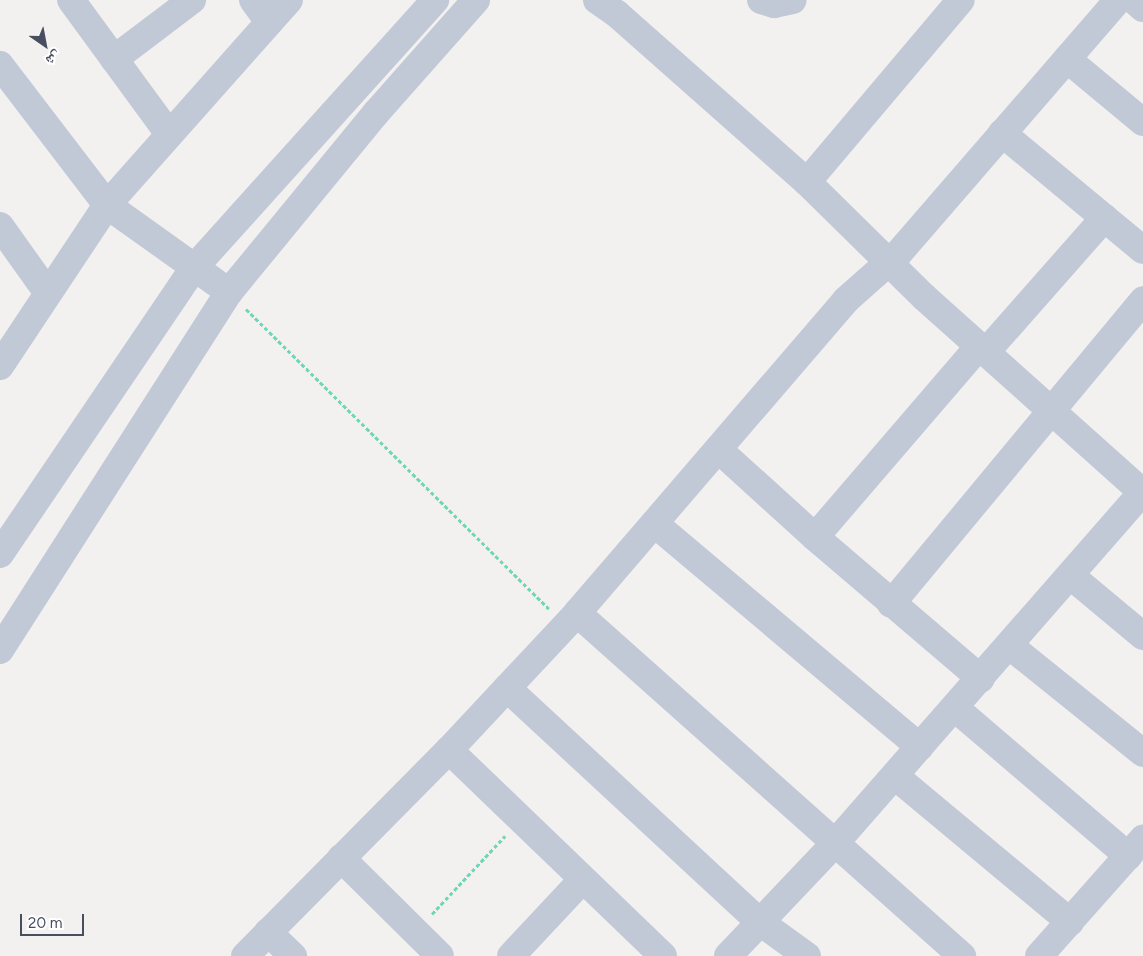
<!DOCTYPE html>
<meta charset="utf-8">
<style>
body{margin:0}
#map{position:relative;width:1143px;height:956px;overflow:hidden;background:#f3f0f0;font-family:Figtree,"Noto Naskh Arabic",sans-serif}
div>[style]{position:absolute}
.path>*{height:3px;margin-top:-1.5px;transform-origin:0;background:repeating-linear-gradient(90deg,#6fd6b7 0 4px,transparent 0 6.5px)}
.minor>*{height:28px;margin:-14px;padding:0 14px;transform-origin:14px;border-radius:14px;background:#c2c9d6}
span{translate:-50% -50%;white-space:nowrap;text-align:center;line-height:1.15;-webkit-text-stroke:5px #fff;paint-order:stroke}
.north{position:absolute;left:20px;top:20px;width:50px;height:50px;-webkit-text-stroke:4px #fff;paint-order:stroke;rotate:147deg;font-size:14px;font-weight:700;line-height:20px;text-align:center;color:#464e60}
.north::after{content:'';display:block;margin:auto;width:18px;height:22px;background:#464e60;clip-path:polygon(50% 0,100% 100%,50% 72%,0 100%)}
.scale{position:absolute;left:20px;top:914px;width:64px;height:22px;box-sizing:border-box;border:2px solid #464e60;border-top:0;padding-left:6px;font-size:15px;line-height:18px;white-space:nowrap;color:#464e60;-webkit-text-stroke:4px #fff;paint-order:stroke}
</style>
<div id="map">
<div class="path">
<div style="left:246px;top:309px;width:426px;rotate:44.7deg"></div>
<div style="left:432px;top:914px;width:107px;rotate:-46.9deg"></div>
</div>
<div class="minor">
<div style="left:71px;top:0;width:166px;rotate:53.8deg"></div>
<div style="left:253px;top:0;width:27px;rotate:54deg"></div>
<div style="left:597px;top:0;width:24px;rotate:35deg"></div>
<div style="left:617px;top:14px;width:254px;rotate:41.5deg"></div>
<div style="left:807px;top:182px;width:164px;rotate:44.5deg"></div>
<div style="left:924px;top:297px;width:294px;rotate:41.8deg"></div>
<div style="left:761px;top:0;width:14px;rotate:17deg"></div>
<div style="left:774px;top:4px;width:19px;rotate:-12deg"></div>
<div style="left:1134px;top:0;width:12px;rotate:42deg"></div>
<div style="left:114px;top:59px;width:98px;rotate:-37.1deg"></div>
<div style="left:1067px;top:59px;width:99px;rotate:39.7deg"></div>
<div style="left:0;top:65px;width:176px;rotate:52.6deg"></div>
<div style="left:107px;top:205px;width:150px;rotate:35.5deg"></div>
<div style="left:1002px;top:133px;width:183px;rotate:39.7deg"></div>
<div style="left:807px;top:182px;width:238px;rotate:-49.8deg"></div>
<div style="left:0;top:226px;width:81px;rotate:54.5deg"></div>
<div style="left:986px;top:352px;width:179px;rotate:-48.6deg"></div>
<div style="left:0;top:366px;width:193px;rotate:-56.4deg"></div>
<div style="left:107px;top:205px;width:274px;rotate:-48.4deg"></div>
<div style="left:719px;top:450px;width:130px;rotate:42.2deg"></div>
<div style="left:815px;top:537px;width:218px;rotate:40.5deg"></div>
<div style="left:655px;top:524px;width:346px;rotate:40.1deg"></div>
<div style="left:815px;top:537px;width:252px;rotate:-49.3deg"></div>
<div style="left:0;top:554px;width:344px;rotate:-55.9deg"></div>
<div style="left:193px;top:269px;width:362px;rotate:-48deg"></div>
<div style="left:1071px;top:576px;width:94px;rotate:39.8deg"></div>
<div style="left:891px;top:604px;width:395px;rotate:-50.3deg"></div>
<div style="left:577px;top:613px;width:516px;rotate:41.7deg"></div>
<div style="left:1010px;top:646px;width:171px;rotate:38.8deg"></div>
<div style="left:0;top:650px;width:425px;rotate:-57.4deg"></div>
<div style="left:229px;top:292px;width:232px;rotate:-50.6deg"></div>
<div style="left:376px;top:113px;width:151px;rotate:-48.5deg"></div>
<div style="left:507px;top:688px;width:345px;rotate:42.8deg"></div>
<div style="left:760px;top:922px;width:58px;rotate:35.9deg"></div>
<div style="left:955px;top:708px;width:228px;rotate:40.5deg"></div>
<div style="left:449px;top:750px;width:297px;rotate:43.9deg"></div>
<div style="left:895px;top:776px;width:228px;rotate:39.8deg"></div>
<div style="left:341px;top:858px;width:139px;rotate:44.7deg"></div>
<div style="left:268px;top:932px;width:35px;rotate:44deg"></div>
<div style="left:245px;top:956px;width:290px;rotate:-45.3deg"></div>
<div style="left:449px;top:750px;width:187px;rotate:-46.9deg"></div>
<div style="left:577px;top:613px;width:413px;rotate:-49.3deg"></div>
<div style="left:846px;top:300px;width:69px;rotate:-41.5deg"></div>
<div style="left:898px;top:254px;width:336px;rotate:-49.1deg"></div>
<div style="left:511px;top:956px;width:105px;rotate:-46.9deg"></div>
<div style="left:728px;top:956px;width:157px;rotate:-46.5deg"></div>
<div style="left:836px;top:842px;width:466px;rotate:-48.8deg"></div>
<div style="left:1039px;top:956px;width:157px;rotate:-48.4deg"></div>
</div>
<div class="north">ش</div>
<div class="scale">20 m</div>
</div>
